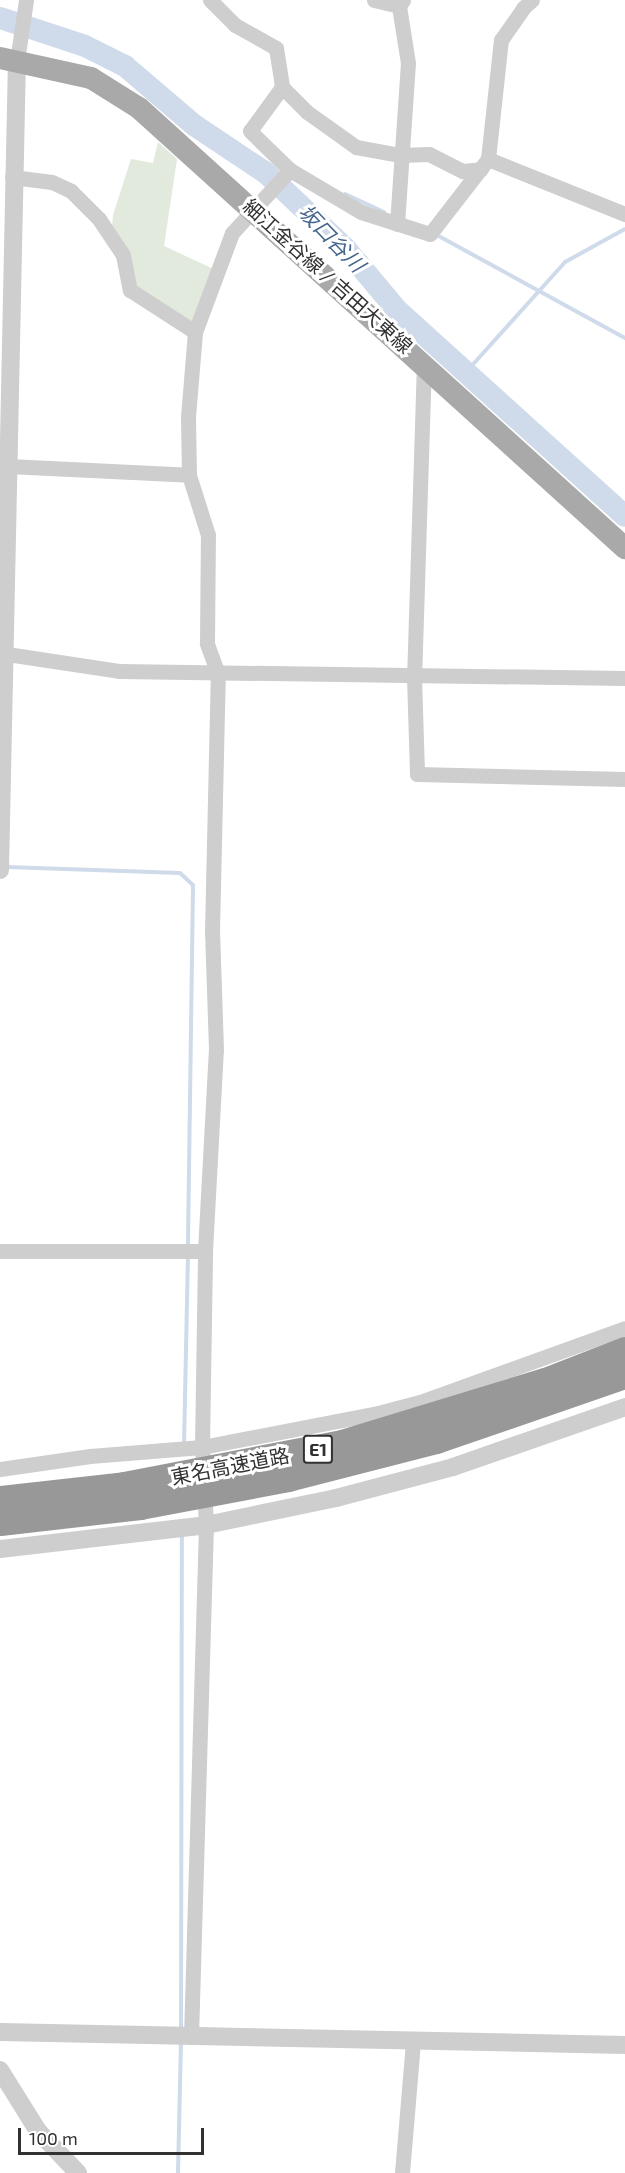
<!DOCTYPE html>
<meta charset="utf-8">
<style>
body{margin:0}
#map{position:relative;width:625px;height:2173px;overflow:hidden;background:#fff;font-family:"Exo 2","Noto Sans JP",sans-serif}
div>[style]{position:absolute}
.green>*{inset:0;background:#e2e9dd}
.stream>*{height:4px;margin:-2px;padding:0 2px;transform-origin:2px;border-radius:2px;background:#cfdbea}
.river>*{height:22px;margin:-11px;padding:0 11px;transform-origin:11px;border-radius:11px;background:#cfdbea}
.minor>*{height:15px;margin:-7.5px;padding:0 7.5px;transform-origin:7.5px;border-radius:7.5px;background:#cecece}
.tertiary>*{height:18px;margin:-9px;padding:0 9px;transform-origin:9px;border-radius:9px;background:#cecece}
.primary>*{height:22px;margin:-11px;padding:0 11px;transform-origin:11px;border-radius:11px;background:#a9a9a9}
.motorway-bridge>*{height:27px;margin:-13.5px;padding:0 13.5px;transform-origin:13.5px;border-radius:13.5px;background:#989898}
span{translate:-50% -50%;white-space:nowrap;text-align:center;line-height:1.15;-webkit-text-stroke:6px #fff;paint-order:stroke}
.shield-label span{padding:2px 4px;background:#fff;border:2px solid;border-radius:4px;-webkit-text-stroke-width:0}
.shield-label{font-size:18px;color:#313131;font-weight:700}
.street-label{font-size:20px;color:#313131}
.water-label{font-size:21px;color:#46668c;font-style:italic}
.scale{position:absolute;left:18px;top:2128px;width:186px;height:27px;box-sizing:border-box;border:3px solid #313131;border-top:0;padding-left:8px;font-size:18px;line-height:21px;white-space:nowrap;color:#313131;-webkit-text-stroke:4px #fff;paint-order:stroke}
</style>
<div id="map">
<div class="green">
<div style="clip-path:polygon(158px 142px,177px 159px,164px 246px,218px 271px,194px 328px,130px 290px,111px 237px,113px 215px,131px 159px,153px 163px)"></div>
</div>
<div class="stream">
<div style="left:266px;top:173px;width:9px;rotate:-54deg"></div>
<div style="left:345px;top:194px;width:43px;rotate:24.8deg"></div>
<div style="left:435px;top:234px;width:217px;rotate:28.7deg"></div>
<div style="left:467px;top:371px;width:147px;rotate:-48deg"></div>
<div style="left:565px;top:262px;width:68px;rotate:-28.8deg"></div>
<div style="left:7px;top:867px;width:173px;rotate:2deg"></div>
<div style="left:180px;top:873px;width:18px;rotate:43deg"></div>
<div style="left:193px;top:885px;width:362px;rotate:90.8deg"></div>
<div style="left:184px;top:1445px;width:191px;rotate:-88.8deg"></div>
<div style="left:181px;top:2030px;width:497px;rotate:-89.9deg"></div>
<div style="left:178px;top:2173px;width:133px;rotate:-88.7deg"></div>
</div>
<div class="river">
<div style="left:0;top:18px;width:89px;rotate:18.2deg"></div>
<div style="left:85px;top:46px;width:45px;rotate:26.6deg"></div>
<div style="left:125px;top:66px;width:91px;rotate:40.5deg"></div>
<div style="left:194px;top:125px;width:87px;rotate:33.7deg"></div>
<div style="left:266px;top:173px;width:110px;rotate:43.5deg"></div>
<div style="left:346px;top:249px;width:80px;rotate:50.1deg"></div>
<div style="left:397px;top:310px;width:307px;rotate:42.1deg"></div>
</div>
<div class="minor">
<div style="left:210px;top:0;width:35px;rotate:45deg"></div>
<div style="left:235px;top:25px;width:47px;rotate:29.3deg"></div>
<div style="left:276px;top:48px;width:39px;rotate:81deg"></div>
<div style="left:282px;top:87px;width:54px;rotate:126deg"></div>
<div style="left:250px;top:131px;width:56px;rotate:44.3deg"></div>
<div style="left:290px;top:170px;width:82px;rotate:30.6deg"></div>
<div style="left:361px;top:212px;width:72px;rotate:17.7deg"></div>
<div style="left:430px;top:234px;width:95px;rotate:-52.3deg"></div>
<div style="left:488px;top:159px;width:120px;rotate:-83.8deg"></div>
<div style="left:501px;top:40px;width:39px;rotate:-55deg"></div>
<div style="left:523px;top:8px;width:12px;rotate:-42deg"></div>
<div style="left:374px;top:0;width:26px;rotate:13deg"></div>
<div style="left:17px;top:61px;width:62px;rotate:-81.6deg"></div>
<div style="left:282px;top:87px;width:35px;rotate:45deg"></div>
<div style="left:307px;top:112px;width:60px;rotate:35.5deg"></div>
<div style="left:356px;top:147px;width:45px;rotate:10.3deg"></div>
<div style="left:400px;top:155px;width:29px;rotate:-2deg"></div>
<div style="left:429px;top:154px;width:38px;rotate:27deg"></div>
<div style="left:463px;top:171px;width:18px;rotate:-6deg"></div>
<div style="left:488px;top:159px;width:148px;rotate:21.9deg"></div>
<div style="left:12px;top:177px;width:40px;rotate:7.1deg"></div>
<div style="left:52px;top:182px;width:21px;rotate:25deg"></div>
<div style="left:71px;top:191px;width:40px;rotate:45deg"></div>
<div style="left:99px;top:219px;width:43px;rotate:56.3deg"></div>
<div style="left:123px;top:255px;width:36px;rotate:79deg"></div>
<div style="left:130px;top:290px;width:77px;rotate:32.9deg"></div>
<div style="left:397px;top:224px;width:161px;rotate:-86.1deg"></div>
<div style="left:408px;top:63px;width:58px;rotate:-99deg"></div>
<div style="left:399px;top:6px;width:7px;rotate:-56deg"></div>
<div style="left:424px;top:362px;width:315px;rotate:91.8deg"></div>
<div style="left:414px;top:677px;width:97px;rotate:88.2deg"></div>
<div style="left:417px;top:774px;width:208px;rotate:1.4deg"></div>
<div style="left:8px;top:466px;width:181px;rotate:2.8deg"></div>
<div style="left:0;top:653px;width:120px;rotate:8.6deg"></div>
<div style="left:119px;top:671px;width:506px;rotate:0.79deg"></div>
<div style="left:0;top:1251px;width:205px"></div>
<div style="left:0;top:1469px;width:91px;rotate:-8.2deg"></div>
<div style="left:90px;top:1456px;width:112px;rotate:-4.6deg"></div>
<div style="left:202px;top:1447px;width:179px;rotate:-10.9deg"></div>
<div style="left:378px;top:1413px;width:43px;rotate:-14.7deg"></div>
<div style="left:420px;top:1402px;width:218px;rotate:-19.8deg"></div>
<div style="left:191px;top:2037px;width:512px;rotate:-88.32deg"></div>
<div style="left:206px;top:1525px;width:78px;rotate:-92.9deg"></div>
<div style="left:202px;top:1447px;width:196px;rotate:-89.1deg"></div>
<div style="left:205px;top:1251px;width:201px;rotate:-86.9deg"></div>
<div style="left:216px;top:1050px;width:119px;rotate:-91.9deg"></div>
<div style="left:212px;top:931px;width:257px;rotate:-88.7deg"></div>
<div style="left:218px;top:674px;width:33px;rotate:-110deg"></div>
<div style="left:207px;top:643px;width:108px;rotate:-89.5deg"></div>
<div style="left:208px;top:535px;width:63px;rotate:-107.6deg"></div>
<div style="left:189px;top:475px;width:58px;rotate:-91deg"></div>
<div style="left:188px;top:417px;width:85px;rotate:-85.3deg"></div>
<div style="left:195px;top:332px;width:106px;rotate:-69.5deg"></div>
<div style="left:232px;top:233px;width:86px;rotate:-47.4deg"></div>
<div style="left:402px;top:2173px;width:131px;rotate:-85.2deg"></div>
</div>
<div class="tertiary">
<div style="left:0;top:870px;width:809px;rotate:-88.8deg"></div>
<div style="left:0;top:1549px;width:207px;rotate:-6.6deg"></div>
<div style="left:206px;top:1525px;width:133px;rotate:-11.7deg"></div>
<div style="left:336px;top:1498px;width:121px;rotate:-14.8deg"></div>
<div style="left:453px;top:1467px;width:182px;rotate:-19.2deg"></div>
<div style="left:0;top:2032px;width:625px;rotate:1.19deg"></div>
<div style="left:0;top:2070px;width:72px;rotate:58.1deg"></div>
<div style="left:38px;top:2131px;width:58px;rotate:46.4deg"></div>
</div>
<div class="primary">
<div style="left:0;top:58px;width:93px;rotate:12.4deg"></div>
<div style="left:91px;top:78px;width:57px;rotate:32deg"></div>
<div style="left:139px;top:108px;width:656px;rotate:42.16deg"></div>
</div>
<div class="motorway-bridge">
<div style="left:0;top:1499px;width:125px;rotate:-6.4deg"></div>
<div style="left:124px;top:1485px;width:222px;rotate:-10.9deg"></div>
<div style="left:342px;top:1443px;width:212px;rotate:-17deg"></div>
<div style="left:545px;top:1381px;width:86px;rotate:-21.2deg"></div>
<div style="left:0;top:1522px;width:141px;rotate:-6.5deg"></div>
<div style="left:140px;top:1506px;width:151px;rotate:-10.7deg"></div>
<div style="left:288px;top:1478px;width:153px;rotate:-14.4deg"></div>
<div style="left:436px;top:1440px;width:200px;rotate:-19deg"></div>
</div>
<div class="shield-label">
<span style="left:318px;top:1449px">E1</span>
</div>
<div class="street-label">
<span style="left:328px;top:276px;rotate:42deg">細江金谷線 / 吉田大東線</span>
<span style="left:230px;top:1466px;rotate:-11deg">東名高速道路</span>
</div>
<div class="water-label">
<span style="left:332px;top:238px;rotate:46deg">坂口谷川</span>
</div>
<div class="scale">100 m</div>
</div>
